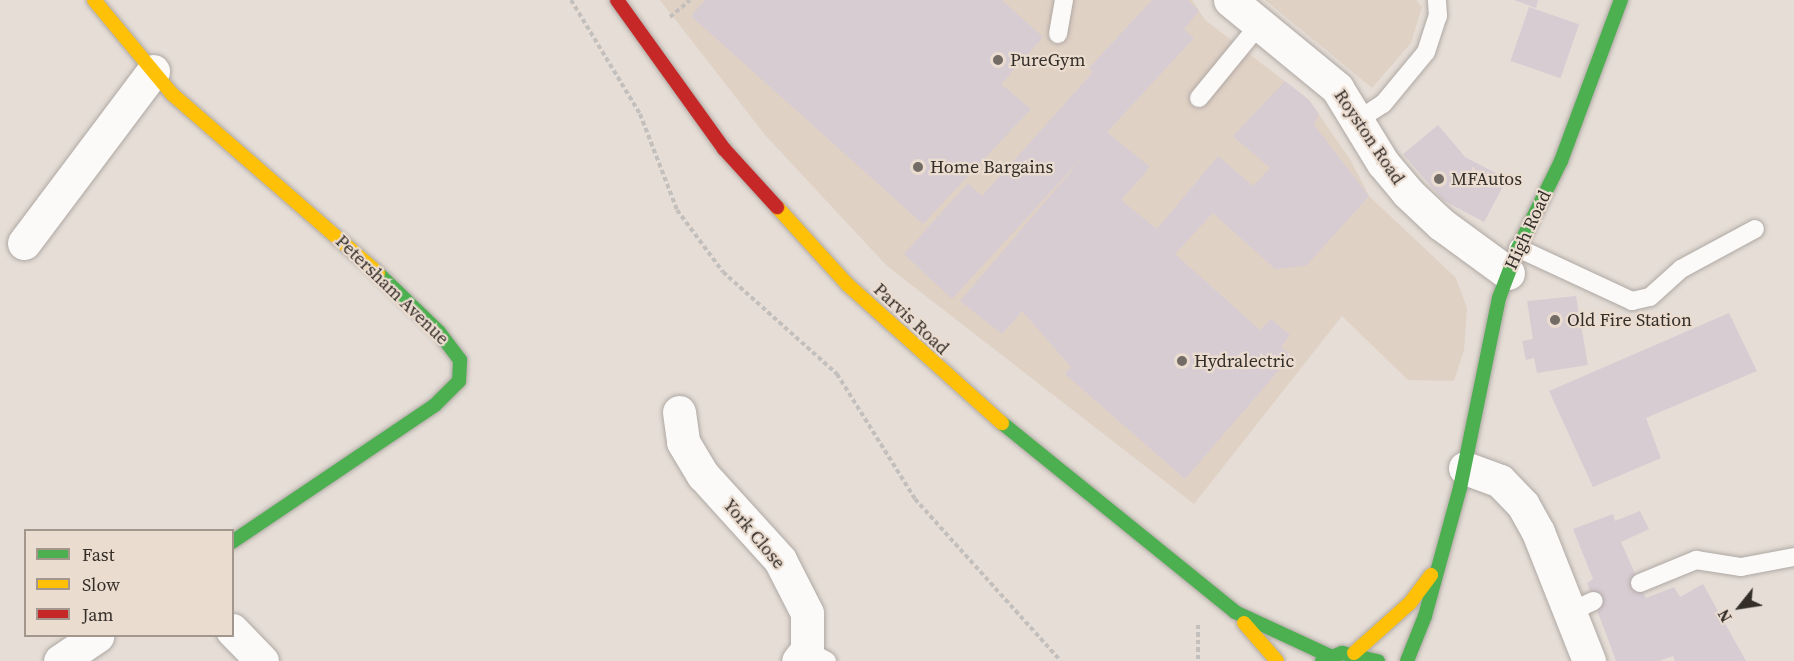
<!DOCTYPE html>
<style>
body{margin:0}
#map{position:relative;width:1794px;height:661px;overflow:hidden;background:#e5ddd6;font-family:"Source Serif 4",serif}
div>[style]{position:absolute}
.built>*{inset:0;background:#e0d1c5}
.building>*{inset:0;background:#d8ccd3;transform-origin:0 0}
.path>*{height:4px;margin-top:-2px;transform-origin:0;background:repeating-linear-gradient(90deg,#c3bfbd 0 4.5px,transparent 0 7.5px)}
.roads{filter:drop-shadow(0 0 2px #afa8a3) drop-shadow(0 0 2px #afa8a3)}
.lane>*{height:18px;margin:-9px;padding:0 9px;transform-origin:9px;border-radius:9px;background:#fbfaf9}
.street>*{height:33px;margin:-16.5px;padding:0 16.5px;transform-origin:16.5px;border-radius:16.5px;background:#fbfaf9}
.fast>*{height:14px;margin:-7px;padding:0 7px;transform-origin:7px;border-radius:7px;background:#4caf50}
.slow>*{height:14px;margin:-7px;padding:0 7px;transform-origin:7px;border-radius:7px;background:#ffc107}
.jam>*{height:14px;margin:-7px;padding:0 7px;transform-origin:7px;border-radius:7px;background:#c62828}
.dots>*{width:16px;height:16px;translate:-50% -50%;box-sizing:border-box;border:3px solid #ebdcd0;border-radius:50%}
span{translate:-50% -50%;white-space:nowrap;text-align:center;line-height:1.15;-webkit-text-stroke:4.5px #ebdcd0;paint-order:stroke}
.poi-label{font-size:18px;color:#342e29}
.left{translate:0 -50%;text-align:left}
.street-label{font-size:18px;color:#342e29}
.legend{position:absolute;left:24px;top:529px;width:210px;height:108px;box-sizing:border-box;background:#ebdcd0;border:2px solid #a2968d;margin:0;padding:8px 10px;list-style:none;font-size:18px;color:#342e29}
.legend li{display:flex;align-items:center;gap:12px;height:30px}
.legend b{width:30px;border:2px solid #a2968d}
.north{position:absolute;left:1710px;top:577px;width:60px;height:60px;-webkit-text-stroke:4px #ebdcd0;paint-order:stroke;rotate:240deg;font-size:16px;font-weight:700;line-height:24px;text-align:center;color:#342e29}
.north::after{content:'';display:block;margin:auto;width:21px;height:27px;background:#342e29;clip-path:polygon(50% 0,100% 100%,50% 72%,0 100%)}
</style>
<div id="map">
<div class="built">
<div style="clip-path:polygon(660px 0,1192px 0,1205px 20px,1309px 100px,1351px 161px,1369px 196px,1456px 278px,1467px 308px,1464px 350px,1454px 381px,1408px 380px,1342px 316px,1194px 504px,887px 266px,766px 136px)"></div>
<div style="clip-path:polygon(1265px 0,1416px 0,1422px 7px,1411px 43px,1372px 88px)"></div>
</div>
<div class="building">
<div style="clip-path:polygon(705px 0,1002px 0,1043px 37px,1001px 84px,1031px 109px,923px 224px,691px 16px)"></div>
<div style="clip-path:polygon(1152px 0,1188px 0,1199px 11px,1184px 29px,1194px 38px,1107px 132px,1150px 167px,1121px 200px,1157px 229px,1218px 156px,1253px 186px,1270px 168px,1233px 136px,1285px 81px,1309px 100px,1319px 114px,1314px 125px,1369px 196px,1306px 266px,1275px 269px,1213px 213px,1175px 254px,1260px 330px,1271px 319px,1290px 335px,1281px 347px,1292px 355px,1185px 479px,1065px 374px,1071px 367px,1022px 311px,1002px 334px,960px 301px,1091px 148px,952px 299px,904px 254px,968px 183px,982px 196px,1093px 72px,1089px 68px)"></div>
<div style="clip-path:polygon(1514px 0,1538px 0,1536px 8px)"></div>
<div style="left:1529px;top:7px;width:53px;height:57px;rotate:19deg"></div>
<div style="clip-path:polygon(1438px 125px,1465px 157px,1507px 179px,1484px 222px,1443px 200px,1403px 154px)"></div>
<div style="clip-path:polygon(1576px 296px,1588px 365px,1537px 373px,1534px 358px,1526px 360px,1522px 341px,1533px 339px,1527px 301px)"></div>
<div style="clip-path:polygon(1729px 313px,1757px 371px,1646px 418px,1661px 458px,1593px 487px,1549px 391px)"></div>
<div style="clip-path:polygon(1640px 511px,1649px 529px,1621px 542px,1646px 598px,1674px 587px,1680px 597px,1703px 584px,1746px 661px,1675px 661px,1673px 656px,1659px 661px,1616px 661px,1587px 583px,1593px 579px,1573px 529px,1613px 514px,1615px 521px)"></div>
</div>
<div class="path">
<div style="left:571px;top:0;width:133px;rotate:58.8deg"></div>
<div style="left:640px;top:114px;width:103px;rotate:68.9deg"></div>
<div style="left:677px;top:210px;width:77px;rotate:53.4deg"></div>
<div style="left:723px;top:272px;width:153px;rotate:41.8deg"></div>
<div style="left:837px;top:374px;width:147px;rotate:58deg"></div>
<div style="left:915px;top:499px;width:218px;rotate:48deg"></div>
<div style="left:670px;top:17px;width:26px;rotate:-40deg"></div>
<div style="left:1198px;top:625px;width:36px;rotate:90deg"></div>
</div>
<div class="roads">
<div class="lane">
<div style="left:1058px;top:34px;width:35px;rotate:-80deg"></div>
<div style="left:1199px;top:98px;width:94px;rotate:-50.6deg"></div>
<div style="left:1358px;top:120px;width:30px;rotate:-33deg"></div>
<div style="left:1383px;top:104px;width:67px;rotate:-50.4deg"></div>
<div style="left:1426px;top:52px;width:38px;rotate:-72deg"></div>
<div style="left:1438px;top:16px;width:16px;rotate:-94deg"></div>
<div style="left:1518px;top:248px;width:126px;rotate:24.9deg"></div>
<div style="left:1632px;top:301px;width:18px;rotate:-13deg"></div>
<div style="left:1650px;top:297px;width:42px;rotate:-42.1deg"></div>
<div style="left:1681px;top:269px;width:84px;rotate:-28.4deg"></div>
<div style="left:1640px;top:583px;width:61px;rotate:-22.3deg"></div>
<div style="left:1696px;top:560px;width:46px;rotate:8.8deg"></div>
<div style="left:1741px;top:567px;width:54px;rotate:-10.7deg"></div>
<div style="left:1570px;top:612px;width:26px;rotate:-25deg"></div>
<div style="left:807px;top:650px;width:23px;rotate:29deg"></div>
</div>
<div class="street">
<div style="left:1230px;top:0;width:139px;rotate:39.4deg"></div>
<div style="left:1337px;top:88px;width:88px;rotate:58.5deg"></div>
<div style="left:1383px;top:163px;width:38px;rotate:50deg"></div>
<div style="left:1407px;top:192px;width:47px;rotate:43.3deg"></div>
<div style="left:1441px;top:224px;width:83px;rotate:36.2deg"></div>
<div style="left:24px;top:243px;width:215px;rotate:-53.1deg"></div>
<div style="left:679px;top:412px;width:30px;rotate:82deg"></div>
<div style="left:683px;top:442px;width:39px;rotate:59deg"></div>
<div style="left:703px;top:475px;width:115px;rotate:47.8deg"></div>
<div style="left:780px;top:560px;width:59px;rotate:63deg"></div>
<div style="left:807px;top:613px;width:37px;rotate:90deg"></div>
<div style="left:807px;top:650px;width:14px;rotate:129deg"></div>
<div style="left:1465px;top:468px;width:37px;rotate:20deg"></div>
<div style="left:1500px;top:481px;width:33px;rotate:46deg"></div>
<div style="left:1523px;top:505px;width:31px;rotate:61deg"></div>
<div style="left:1538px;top:532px;width:139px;rotate:68.4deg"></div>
<div style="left:232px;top:630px;width:43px;rotate:45.9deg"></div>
<div style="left:60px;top:661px;width:45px;rotate:-34deg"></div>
</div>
<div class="fast">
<div style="left:1002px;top:423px;width:300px;rotate:39deg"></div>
<div style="left:1235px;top:612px;width:105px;rotate:24.9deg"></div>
<div style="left:232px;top:542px;width:245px;rotate:-34deg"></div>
<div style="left:435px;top:405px;width:34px;rotate:-45deg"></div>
<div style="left:459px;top:381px;width:21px;rotate:-87deg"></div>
<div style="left:460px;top:360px;width:35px;rotate:-127deg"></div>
<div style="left:439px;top:332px;width:85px;rotate:-136deg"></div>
<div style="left:1322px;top:661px;width:22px;rotate:-22deg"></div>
<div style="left:1342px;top:653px;width:37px;rotate:13deg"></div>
<div style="left:1407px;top:661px;width:48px;rotate:-68.2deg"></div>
<div style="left:1425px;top:616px;width:133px;rotate:-74.7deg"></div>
<div style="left:1460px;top:488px;width:194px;rotate:-78.4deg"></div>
<div style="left:1499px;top:298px;width:53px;rotate:-69.2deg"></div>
<div style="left:1518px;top:248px;width:97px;rotate:-63.7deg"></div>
<div style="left:1561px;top:161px;width:172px;rotate:-69.6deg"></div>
</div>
<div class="slow">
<div style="left:94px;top:0;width:122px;rotate:50.3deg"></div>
<div style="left:172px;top:94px;width:273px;rotate:41deg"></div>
<div style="left:777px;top:207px;width:105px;rotate:47.7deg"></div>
<div style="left:848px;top:285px;width:207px;rotate:41.9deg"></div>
<div style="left:1244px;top:623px;width:50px;rotate:49deg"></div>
<div style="left:1354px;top:653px;width:75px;rotate:-41.8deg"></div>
<div style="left:1410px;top:603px;width:35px;rotate:-53deg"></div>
</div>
<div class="jam">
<div style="left:617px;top:0;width:183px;rotate:54.3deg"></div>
<div style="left:724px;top:149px;width:79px;rotate:47.6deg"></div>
</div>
</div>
<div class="dots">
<div style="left:998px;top:60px;background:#726b66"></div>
<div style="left:918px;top:167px;background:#726b66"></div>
<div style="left:1439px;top:179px;background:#726b66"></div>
<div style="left:1555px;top:320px;background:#726b66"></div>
<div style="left:1182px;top:361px;background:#726b66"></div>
</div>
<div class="poi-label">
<span class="left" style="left:1010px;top:60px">PureGym</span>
<span class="left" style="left:930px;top:167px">Home Bargains</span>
<span class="left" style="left:1451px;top:179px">MFAutos</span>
<span class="left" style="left:1567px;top:320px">Old Fire Station</span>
<span class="left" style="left:1194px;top:361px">Hydralectric</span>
</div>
<div class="street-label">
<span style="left:1369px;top:137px;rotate:56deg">Royston Road</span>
<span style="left:1528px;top:230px;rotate:-65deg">High Road</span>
<span style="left:392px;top:290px;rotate:44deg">Petersham Avenue</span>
<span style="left:911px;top:319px;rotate:43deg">Parvis Road</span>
<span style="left:754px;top:534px;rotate:50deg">York Close</span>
</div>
<ul class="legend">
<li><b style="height:8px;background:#4caf50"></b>Fast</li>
<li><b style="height:8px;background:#ffc107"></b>Slow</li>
<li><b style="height:8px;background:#c62828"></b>Jam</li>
</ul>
<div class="north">N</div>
</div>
